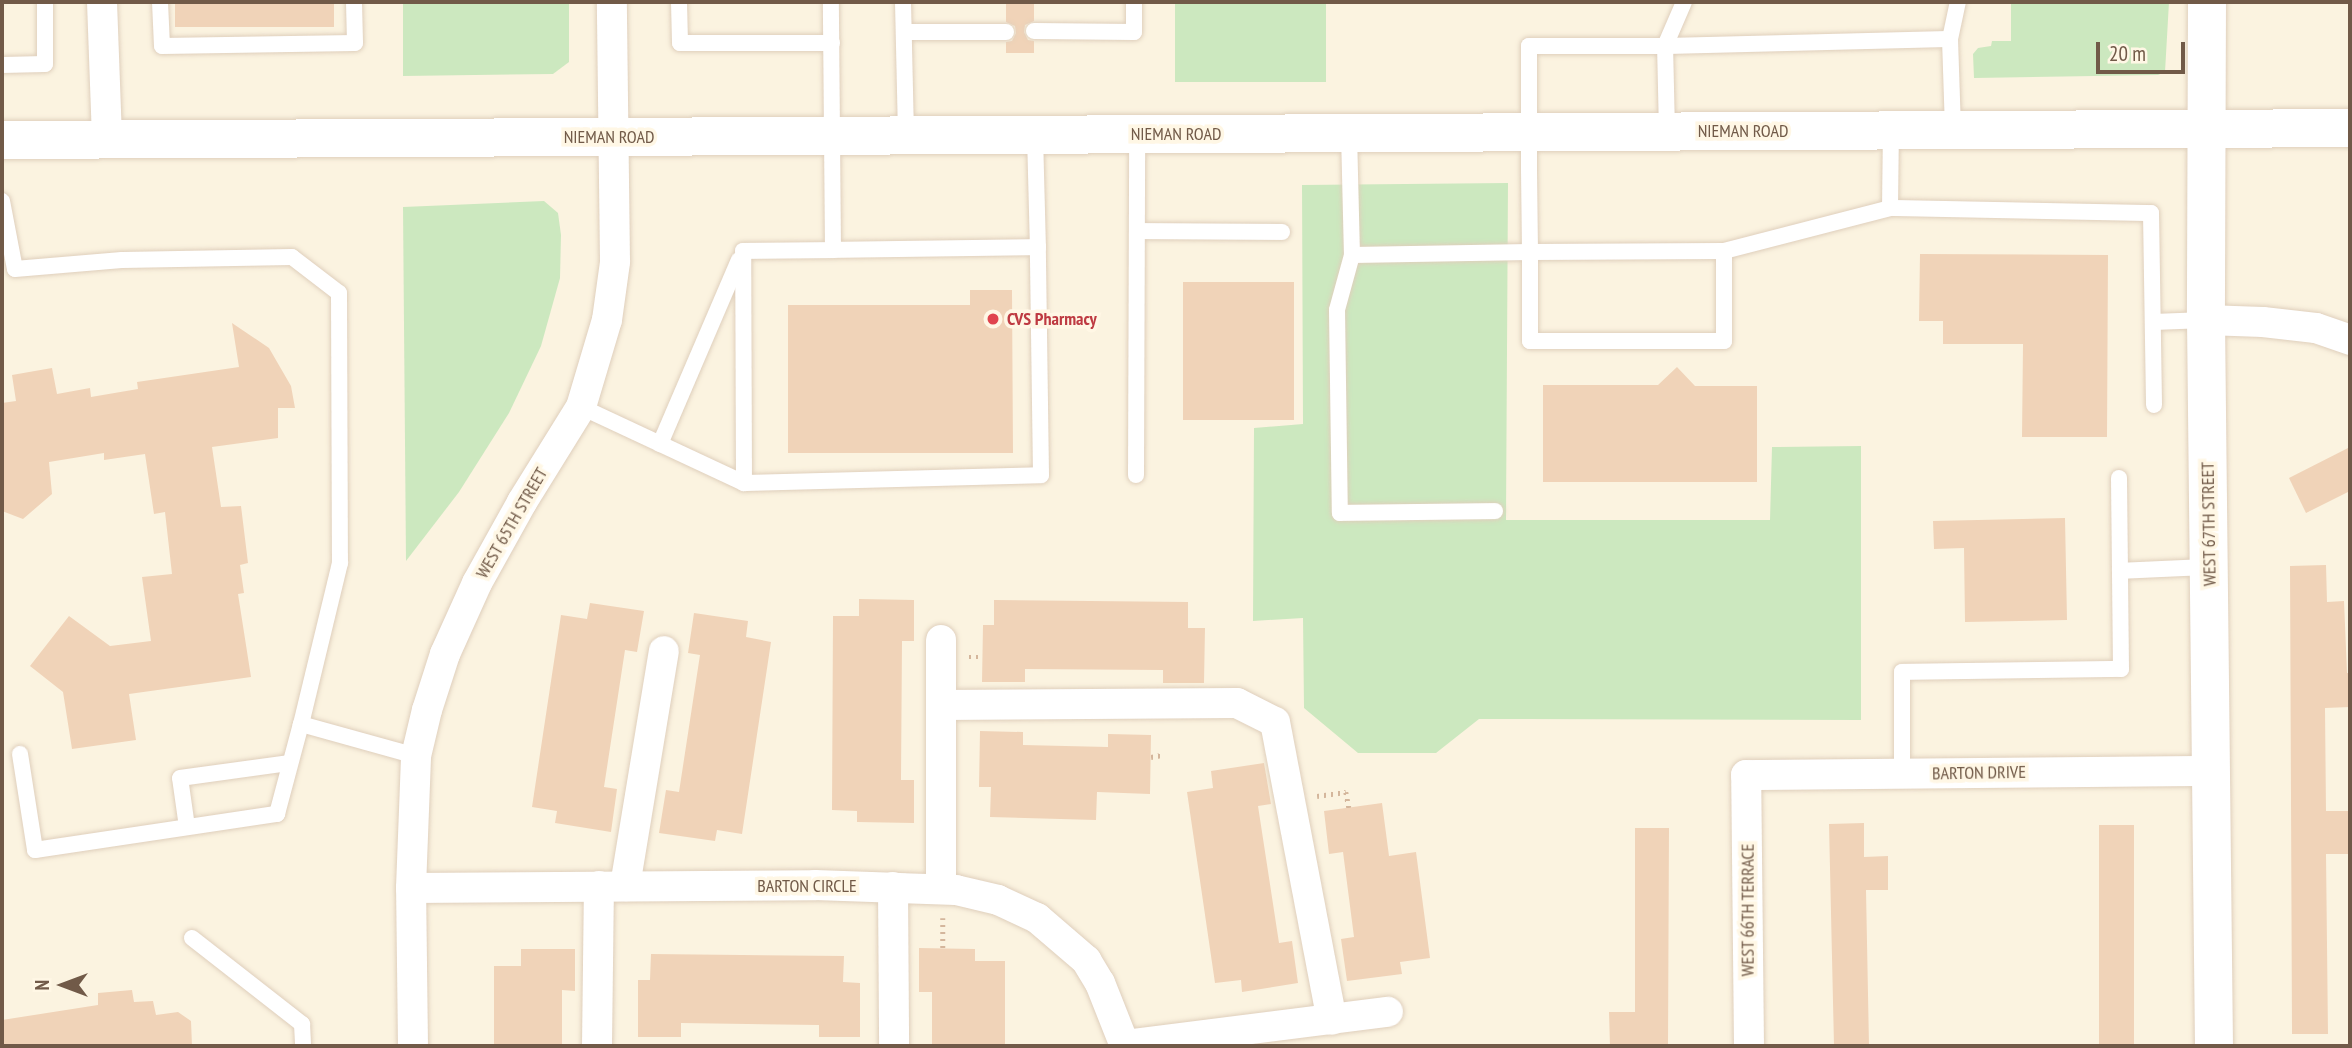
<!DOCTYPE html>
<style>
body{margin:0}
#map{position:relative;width:2352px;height:1048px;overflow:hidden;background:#fbf3e0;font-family:"PT Sans Narrow",sans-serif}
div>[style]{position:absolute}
.green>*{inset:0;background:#cce8bf;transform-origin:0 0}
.building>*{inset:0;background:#f0d3b8;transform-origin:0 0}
.path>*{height:4.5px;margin-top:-2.25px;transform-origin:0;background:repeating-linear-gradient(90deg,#d4b69c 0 2px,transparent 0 7px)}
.roads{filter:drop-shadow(0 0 2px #dfcfbc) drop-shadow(0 0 2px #dfcfbc)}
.lane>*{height:16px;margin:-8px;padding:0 8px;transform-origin:8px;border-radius:8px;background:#fff}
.street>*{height:30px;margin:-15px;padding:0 15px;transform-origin:15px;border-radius:15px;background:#fff}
.secondary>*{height:38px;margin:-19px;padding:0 19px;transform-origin:19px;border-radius:19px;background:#fff}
.dots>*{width:19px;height:19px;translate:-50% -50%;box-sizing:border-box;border:4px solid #fff7e5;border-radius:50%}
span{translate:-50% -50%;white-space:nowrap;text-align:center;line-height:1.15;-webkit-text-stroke:7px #fff7e5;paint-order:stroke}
.street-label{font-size:18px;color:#715a48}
.health-label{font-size:18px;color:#be3a42;font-weight:700}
.left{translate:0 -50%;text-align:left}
.frame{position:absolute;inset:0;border:4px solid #715a48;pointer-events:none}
.north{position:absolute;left:28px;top:950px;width:70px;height:70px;-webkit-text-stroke:5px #fff7e5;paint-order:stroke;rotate:270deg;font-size:19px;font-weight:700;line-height:28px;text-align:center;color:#715a48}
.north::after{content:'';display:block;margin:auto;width:24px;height:32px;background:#715a48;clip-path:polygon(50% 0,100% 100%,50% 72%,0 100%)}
.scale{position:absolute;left:2096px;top:42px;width:89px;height:32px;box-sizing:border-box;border:4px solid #715a48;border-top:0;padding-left:9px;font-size:21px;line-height:24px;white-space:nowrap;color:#715a48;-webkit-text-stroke:5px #fff7e5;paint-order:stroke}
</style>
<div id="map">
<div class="green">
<div style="clip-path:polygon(403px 2px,569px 2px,569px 62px,553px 74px,403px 76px)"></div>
<div style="left:1175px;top:2px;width:151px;height:80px"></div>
<div style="clip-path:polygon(2011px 2px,2169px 2px,2165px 72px,2158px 75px,1974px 78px,1973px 54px,1978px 48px,1991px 46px,1992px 41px,2011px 41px)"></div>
<div style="clip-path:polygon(1508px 183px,1506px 520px,1770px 520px,1772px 447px,1861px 446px,1861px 720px,1479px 719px,1436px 753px,1358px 753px,1304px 708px,1303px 618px,1253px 621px,1254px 428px,1303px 424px,1302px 185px)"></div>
<div style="clip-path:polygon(544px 201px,558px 213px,561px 235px,560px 278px,541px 346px,509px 413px,459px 492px,406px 561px,403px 207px)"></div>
</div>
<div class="building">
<div style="left:175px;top:2px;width:159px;height:25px"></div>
<div style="clip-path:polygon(1006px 2px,1034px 2px,1034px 21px,1025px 25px,1024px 32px,1028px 40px,1034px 41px,1034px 53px,1006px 53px,1006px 42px,1012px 41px,1016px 33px,1015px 26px,1006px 22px)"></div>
<div style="clip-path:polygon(1920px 254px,2108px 255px,2107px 437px,2022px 437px,2023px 344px,1943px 344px,1943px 321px,1919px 321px)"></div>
<div style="left:1183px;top:282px;width:111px;height:138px"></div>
<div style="clip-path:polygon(970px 290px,1012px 290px,1013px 453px,788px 453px,788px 305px,970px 305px)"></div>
<div style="clip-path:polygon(232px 323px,269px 348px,291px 386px,295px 408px,278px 408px,278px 438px,212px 447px,221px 507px,241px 506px,248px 563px,240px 565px,244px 593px,238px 594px,251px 677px,129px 694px,136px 740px,72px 749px,63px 692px,30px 666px,69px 616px,110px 646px,151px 641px,142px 577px,172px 574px,165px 512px,154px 514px,145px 454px,104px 460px,104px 453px,49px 462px,52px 494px,23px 519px,2px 511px,2px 403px,16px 401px,12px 375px,52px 368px,57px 394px,90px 388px,91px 397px,138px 389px,137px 382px,239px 367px)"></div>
<div style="clip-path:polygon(1677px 367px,1695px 386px,1757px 386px,1757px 482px,1543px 482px,1543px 385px,1658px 385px)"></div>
<div style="clip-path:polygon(2350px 447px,2350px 491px,2306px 513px,2289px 478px)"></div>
<div style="clip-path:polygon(2065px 518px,2067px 620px,1965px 622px,1964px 548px,1934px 549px,1933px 521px)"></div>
<div style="clip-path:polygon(2326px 565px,2327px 602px,2344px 601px,2347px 673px,2350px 673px,2350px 707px,2325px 708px,2326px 811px,2350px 811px,2350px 854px,2326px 854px,2328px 1034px,2292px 1034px,2290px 566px)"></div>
<div style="clip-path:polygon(859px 599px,914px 600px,914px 641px,902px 641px,901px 780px,914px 780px,914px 823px,857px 822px,857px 811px,832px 810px,833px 616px,859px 616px)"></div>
<div style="clip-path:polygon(994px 600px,1188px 602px,1188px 628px,1205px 628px,1204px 683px,1163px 683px,1163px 670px,1025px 669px,1025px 682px,982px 682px,983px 625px,994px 625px)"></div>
<div style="clip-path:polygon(590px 603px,644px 611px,637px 652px,625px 650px,604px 787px,617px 789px,611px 832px,555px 823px,557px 811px,532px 807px,561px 615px,587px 619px)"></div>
<div style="clip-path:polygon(694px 613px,748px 621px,746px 637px,771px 642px,742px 834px,717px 830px,715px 841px,659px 833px,666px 790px,679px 792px,700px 655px,688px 653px)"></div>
<div style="clip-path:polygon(980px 731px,1023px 732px,1023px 745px,1108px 747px,1108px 734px,1151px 735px,1150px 794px,1097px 792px,1096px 820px,990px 817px,991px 787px,979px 787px)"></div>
<div style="clip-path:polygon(1264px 763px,1271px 804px,1258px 806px,1279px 943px,1292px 941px,1298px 983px,1242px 992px,1241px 980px,1215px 983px,1187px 792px,1213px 788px,1211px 771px)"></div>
<div style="clip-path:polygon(1382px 803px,1389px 856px,1416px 852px,1430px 958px,1400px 962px,1402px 974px,1347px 981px,1341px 939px,1354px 937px,1343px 852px,1329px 854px,1324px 811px)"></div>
<div style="clip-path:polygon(1864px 823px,1864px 857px,1888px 856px,1888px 890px,1866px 890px,1869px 1046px,1834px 1046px,1829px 824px)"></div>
<div style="left:2099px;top:825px;width:35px;height:221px"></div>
<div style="clip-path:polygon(1635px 828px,1669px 828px,1668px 1046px,1610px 1046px,1609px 1012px,1635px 1012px)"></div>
<div style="clip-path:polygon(919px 948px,975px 949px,975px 961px,1005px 961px,1005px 1046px,932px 1046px,932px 992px,919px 992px)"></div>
<div style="clip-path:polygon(521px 949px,575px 949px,575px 991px,562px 990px,562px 1046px,494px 1046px,494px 966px,521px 966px)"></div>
<div style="clip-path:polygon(651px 954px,844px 956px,843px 982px,860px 983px,860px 1037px,819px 1037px,819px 1025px,681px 1023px,681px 1037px,638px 1037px,638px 980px,650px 980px)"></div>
<div style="clip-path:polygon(132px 990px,134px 1002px,153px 1001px,156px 1015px,178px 1012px,191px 1021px,192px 1046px,2px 1046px,2px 1020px,98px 1005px,98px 993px)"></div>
</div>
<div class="path">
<div style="left:969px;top:657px;width:14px"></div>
<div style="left:1151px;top:757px;width:11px;rotate:-10deg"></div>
<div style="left:1317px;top:796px;width:29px;rotate:-8deg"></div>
<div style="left:1346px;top:792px;width:16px;rotate:79deg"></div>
<div style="left:943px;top:918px;width:30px;rotate:90deg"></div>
</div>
<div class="roads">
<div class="lane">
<div style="left:160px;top:2px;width:44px;rotate:87.4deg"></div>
<div style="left:162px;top:46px;width:193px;rotate:-0.9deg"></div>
<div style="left:355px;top:43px;width:41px;rotate:-91.4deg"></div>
<div style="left:679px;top:2px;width:41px;rotate:88.6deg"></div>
<div style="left:680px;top:43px;width:152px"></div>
<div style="left:903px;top:2px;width:134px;rotate:88.7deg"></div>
<div style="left:1034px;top:31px;width:100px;rotate:0.6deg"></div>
<div style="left:1134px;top:32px;width:30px;rotate:-90deg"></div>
<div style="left:904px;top:32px;width:102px"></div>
<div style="left:1950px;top:39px;width:38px;rotate:-78deg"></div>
<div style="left:2px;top:65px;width:43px;rotate:-1.3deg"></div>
<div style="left:45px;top:64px;width:62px;rotate:-90deg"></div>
<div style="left:1667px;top:132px;width:86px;rotate:-91.3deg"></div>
<div style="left:1665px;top:46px;width:285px;rotate:-1.4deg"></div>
<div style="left:1950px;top:39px;width:91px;rotate:88.1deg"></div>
<div style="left:1349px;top:133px;width:122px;rotate:88.6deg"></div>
<div style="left:1352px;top:255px;width:178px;rotate:-1deg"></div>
<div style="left:1530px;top:252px;width:194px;rotate:-0.3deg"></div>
<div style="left:1724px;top:251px;width:90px;rotate:90deg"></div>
<div style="left:1724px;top:341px;width:194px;rotate:180deg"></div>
<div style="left:1530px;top:341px;width:89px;rotate:-90deg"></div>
<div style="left:1530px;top:252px;width:82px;rotate:-90.7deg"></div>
<div style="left:1529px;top:170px;width:124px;rotate:-90deg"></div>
<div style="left:1529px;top:46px;width:136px"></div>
<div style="left:1665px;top:46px;width:48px;rotate:-66.6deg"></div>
<div style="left:1035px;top:135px;width:112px;rotate:88.5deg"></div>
<div style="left:2px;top:201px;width:69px;rotate:79.2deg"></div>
<div style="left:15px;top:269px;width:107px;rotate:-4.8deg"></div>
<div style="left:122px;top:260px;width:170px;rotate:-1deg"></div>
<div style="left:292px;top:257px;width:59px;rotate:37.5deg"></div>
<div style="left:339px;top:293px;width:270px;rotate:89.8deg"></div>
<div style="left:340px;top:563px;width:166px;rotate:103.6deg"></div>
<div style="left:301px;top:724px;width:119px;rotate:15.5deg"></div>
<div style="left:1890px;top:208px;width:261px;rotate:1.1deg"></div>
<div style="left:2151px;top:213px;width:192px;rotate:89.1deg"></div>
<div style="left:1137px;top:231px;width:145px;rotate:0.4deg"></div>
<div style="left:1724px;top:251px;width:171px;rotate:-14.5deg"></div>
<div style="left:1890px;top:208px;width:77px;rotate:-89.3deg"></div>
<div style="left:1352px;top:255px;width:57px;rotate:105.3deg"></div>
<div style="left:1337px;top:310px;width:203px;rotate:89.2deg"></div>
<div style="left:1340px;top:513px;width:155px;rotate:-0.7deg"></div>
<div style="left:2153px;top:322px;width:53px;rotate:-2.2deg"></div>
<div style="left:581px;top:407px;width:180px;rotate:25deg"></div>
<div style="left:744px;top:483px;width:232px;rotate:-90.2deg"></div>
<div style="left:743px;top:251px;width:90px;rotate:-0.6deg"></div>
<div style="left:833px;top:250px;width:248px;rotate:-90.5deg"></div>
<div style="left:660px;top:444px;width:200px;rotate:-66.8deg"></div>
<div style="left:1136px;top:475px;width:341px;rotate:-89.8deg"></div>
<div style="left:744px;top:483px;width:297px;rotate:-1.5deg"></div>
<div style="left:1041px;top:475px;width:228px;rotate:-90.8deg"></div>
<div style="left:1038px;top:247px;width:205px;rotate:179.2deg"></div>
<div style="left:2120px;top:571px;width:89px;rotate:-2.6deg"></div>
<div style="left:20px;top:754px;width:97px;rotate:81.1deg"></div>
<div style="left:35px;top:850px;width:245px;rotate:-8.5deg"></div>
<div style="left:277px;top:814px;width:93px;rotate:-75.1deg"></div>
<div style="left:1902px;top:773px;width:101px;rotate:-90deg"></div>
<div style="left:1902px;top:672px;width:219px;rotate:-0.8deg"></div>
<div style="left:2121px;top:669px;width:191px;rotate:-90.6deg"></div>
<div style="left:187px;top:827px;width:49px;rotate:-98.1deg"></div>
<div style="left:180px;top:778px;width:111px;rotate:-7.8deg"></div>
<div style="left:192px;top:938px;width:140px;rotate:38deg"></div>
<div style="left:302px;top:1024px;width:22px;rotate:87deg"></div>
</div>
<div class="street">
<div style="left:102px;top:2px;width:137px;rotate:87.9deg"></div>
<div style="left:2206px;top:320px;width:57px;rotate:2deg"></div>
<div style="left:2263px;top:322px;width:53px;rotate:6.5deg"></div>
<div style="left:2316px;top:328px;width:36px;rotate:19deg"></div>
<div style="left:941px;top:640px;width:249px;rotate:90deg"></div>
<div style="left:941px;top:705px;width:296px;rotate:-0.4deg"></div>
<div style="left:1237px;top:703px;width:42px;rotate:26.6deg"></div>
<div style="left:1275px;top:722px;width:303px;rotate:79.2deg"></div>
<div style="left:625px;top:886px;width:238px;rotate:-80.6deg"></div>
<div style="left:893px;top:887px;width:159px;rotate:89.6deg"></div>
<div style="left:411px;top:888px;width:404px;rotate:-0.4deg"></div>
<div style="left:815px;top:885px;width:141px;rotate:2deg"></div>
<div style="left:956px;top:890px;width:43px;rotate:13.4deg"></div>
<div style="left:998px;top:900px;width:43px;rotate:24.8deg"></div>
<div style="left:1037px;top:918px;width:65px;rotate:40.6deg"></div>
<div style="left:1086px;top:960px;width:27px;rotate:59deg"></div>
<div style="left:1100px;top:983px;width:68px;rotate:68.4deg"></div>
<div style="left:1125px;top:1045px;width:265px;rotate:-7.2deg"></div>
<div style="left:413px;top:1046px;width:158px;rotate:-90.7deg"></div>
<div style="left:411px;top:888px;width:132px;rotate:-87.8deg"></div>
<div style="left:416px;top:756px;width:47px;rotate:-76.6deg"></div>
<div style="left:427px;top:710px;width:59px;rotate:-72.2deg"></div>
<div style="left:445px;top:654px;width:78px;rotate:-65.7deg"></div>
<div style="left:477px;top:583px;width:93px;rotate:-60.9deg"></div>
<div style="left:522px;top:502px;width:112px;rotate:-58.2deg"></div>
<div style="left:581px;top:407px;width:91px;rotate:-73.4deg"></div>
<div style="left:607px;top:320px;width:59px;rotate:-82.1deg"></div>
<div style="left:615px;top:262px;width:260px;rotate:-90.7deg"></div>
<div style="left:597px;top:1046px;width:160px;rotate:-89.3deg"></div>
<div style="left:1749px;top:1046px;width:271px;rotate:-90.6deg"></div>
<div style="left:1746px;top:775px;width:465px;rotate:-0.5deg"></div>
</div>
<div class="secondary">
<div style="left:2207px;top:2px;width:318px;rotate:90.2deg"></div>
<div style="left:2206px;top:320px;width:726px;rotate:89.37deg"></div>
<div style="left:2px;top:140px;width:2348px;rotate:-0.29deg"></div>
</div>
</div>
<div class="dots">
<div style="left:993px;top:319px;background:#e0444e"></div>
</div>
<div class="street-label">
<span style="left:1743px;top:131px">NIEMAN ROAD</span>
<span style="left:1176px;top:134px">NIEMAN ROAD</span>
<span style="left:609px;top:137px">NIEMAN ROAD</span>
<span style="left:512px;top:523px;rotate:-60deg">WEST 65TH STREET</span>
<span style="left:2209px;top:524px;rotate:-91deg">WEST 67TH STREET</span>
<span style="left:1979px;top:773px;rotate:-1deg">BARTON DRIVE</span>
<span style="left:807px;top:886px">BARTON CIRCLE</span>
<span style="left:1748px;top:910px;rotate:-90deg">WEST 66TH TERRACE</span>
</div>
<div class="health-label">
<span class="left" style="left:1007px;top:319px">CVS Pharmacy</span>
</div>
<div class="frame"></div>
<div class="north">N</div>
<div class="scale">20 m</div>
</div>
